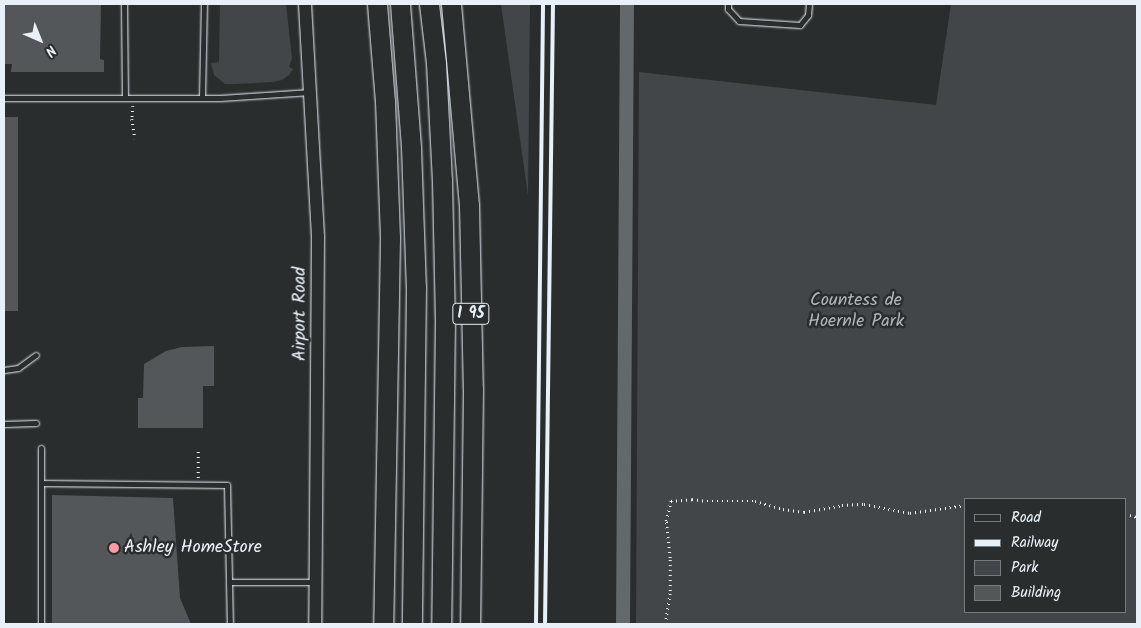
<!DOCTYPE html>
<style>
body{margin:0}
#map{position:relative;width:1141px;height:628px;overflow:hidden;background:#2a2d2e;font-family:Kalam,sans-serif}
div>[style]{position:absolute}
.green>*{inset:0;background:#424648}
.canal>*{height:14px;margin:-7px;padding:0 7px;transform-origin:7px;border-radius:7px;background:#63686b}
.building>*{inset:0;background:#535759;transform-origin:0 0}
.path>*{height:2.5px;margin-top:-1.25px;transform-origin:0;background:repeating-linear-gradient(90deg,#e8f1f8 0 1px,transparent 0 5px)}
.roads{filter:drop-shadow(0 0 1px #e8f1f8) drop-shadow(0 0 1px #e8f1f8)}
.service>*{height:5px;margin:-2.5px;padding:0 2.5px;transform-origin:2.5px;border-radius:2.5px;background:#2a2d2e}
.tertiary>*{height:12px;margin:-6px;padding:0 6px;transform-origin:6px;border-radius:6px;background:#2a2d2e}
.motorway>*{height:19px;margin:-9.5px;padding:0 9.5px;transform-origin:9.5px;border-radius:9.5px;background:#2a2d2e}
.rail>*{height:4px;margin:-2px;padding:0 2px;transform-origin:2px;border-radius:2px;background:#e8f1f8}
.dots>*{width:14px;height:14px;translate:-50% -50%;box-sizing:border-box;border:2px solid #2a2d2e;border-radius:50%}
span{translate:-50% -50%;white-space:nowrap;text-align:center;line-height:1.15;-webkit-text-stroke:5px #2a2d2e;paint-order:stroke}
.shield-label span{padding:1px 4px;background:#2a2d2e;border:1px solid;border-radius:4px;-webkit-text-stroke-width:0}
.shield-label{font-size:16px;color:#e8f1f8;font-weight:700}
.park-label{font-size:18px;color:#aeb5ba}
.street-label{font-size:18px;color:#e8f1f8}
.poi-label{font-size:18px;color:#e8f1f8}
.left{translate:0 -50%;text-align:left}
.frame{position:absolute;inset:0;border:5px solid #e8f1f8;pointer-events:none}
.legend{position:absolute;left:964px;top:498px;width:162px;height:115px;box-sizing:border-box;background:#2a2d2e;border:1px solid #767b7f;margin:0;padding:6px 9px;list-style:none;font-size:15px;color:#e8f1f8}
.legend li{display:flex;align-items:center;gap:10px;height:25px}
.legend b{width:25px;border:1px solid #767b7f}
.north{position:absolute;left:15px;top:15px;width:50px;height:50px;-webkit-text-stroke:4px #2a2d2e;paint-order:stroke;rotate:136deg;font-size:14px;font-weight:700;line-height:20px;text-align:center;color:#e8f1f8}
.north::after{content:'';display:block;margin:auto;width:18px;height:22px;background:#e8f1f8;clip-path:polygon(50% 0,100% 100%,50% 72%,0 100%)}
</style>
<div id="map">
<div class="green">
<div style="clip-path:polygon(220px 4px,286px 4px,292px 58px,289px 67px,293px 69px,289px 75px,282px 80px,272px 82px,236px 84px,225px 84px,214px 75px,211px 63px,219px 62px)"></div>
<div style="clip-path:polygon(501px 4px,530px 4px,528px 196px)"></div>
<div style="clip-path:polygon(evenodd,951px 4px,1137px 4px,1137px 624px,636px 624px,639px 72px,936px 105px,951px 4px,965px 499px,1125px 499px,1125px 612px,965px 612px,965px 499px)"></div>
</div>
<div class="canal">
<div style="left:623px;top:624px;width:620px;rotate:-89.63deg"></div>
</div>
<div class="building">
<div style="clip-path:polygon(4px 4px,101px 4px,100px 59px,104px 60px,104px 72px,11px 72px,12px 64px,4px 64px)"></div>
<div style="left:4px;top:117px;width:14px;height:194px"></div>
<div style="clip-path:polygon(214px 346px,214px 386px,203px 386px,203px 428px,138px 428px,138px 398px,143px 398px,144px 364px,166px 351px,182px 347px)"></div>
<div style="clip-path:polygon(52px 495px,173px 498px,180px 598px,191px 624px,52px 624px)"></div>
</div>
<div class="path">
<div style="left:133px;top:106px;width:13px;rotate:94deg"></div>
<div style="left:132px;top:119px;width:20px;rotate:81deg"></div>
<div style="left:198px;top:478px;width:28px;rotate:-90deg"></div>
<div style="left:1125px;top:514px;width:12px;rotate:14deg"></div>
<div style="left:665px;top:624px;width:33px;rotate:-81deg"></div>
<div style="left:670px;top:591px;width:33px;rotate:-90deg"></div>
<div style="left:670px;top:558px;width:37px;rotate:-96deg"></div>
<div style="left:666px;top:521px;width:21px;rotate:-76deg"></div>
<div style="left:671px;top:501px;width:21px;rotate:-5deg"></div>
<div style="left:692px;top:499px;width:15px;rotate:8deg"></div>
<div style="left:707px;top:501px;width:48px"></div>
<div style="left:755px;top:501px;width:29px;rotate:16deg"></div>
<div style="left:783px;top:509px;width:21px;rotate:8deg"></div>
<div style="left:804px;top:512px;width:39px;rotate:-10deg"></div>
<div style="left:842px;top:505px;width:22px;rotate:-3deg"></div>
<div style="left:864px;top:504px;width:47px;rotate:11.1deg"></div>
<div style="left:910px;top:513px;width:56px;rotate:-8.3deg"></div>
</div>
<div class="roads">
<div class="service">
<div style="left:124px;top:4px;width:93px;rotate:89.4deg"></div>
<div style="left:728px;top:4px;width:5px;rotate:90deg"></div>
<div style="left:728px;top:9px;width:16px;rotate:47deg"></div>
<div style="left:739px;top:21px;width:61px;rotate:3.8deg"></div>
<div style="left:800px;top:25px;width:13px;rotate:-51deg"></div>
<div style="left:808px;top:15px;width:11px;rotate:-85deg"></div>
<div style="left:202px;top:97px;width:93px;rotate:-88.8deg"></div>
<div style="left:4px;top:98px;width:216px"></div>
<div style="left:220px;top:98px;width:91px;rotate:-3.8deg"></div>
<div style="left:4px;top:370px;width:14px;rotate:-8deg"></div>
<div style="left:18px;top:368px;width:22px;rotate:-36deg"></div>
<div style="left:4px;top:424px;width:32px;rotate:-2deg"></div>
<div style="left:41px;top:483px;width:35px;rotate:-90deg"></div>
<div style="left:229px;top:582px;width:87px"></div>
<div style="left:41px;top:624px;width:141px;rotate:-90deg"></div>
<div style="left:41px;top:483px;width:186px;rotate:0.6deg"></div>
<div style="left:227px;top:485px;width:139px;rotate:88.8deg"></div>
</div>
<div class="tertiary">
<div style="left:305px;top:4px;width:232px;rotate:86.8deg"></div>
<div style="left:318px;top:236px;width:388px;rotate:90.4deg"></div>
</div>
<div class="motorway">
<div style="left:377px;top:4px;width:97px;rotate:85.3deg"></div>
<div style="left:385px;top:101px;width:137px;rotate:87.9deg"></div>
<div style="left:390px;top:238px;width:386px;rotate:91deg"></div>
<div style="left:400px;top:4px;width:143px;rotate:85.6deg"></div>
<div style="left:411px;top:147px;width:140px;rotate:88deg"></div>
<div style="left:416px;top:287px;width:337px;rotate:90.7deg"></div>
<div style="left:429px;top:4px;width:59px;rotate:83.2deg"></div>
<div style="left:436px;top:63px;width:117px;rotate:87.1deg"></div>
<div style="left:442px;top:180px;width:138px;rotate:88.8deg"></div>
<div style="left:445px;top:318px;width:306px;rotate:90.7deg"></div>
<div style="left:451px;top:4px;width:202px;rotate:84.9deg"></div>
<div style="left:469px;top:205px;width:184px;rotate:88.8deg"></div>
<div style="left:473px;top:389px;width:235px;rotate:90.7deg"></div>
</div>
</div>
<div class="rail">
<div style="left:536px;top:624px;width:620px;rotate:-89.35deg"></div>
<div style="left:545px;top:624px;width:620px;rotate:-89.26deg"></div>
</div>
<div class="dots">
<div style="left:114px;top:548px;background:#ff9aa2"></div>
</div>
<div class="shield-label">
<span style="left:471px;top:314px">I 95</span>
</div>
<div class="park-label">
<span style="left:856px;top:312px">Countess de<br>Hoernle Park</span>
</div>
<div class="street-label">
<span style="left:301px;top:314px;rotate:-90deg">Airport Road</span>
</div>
<div class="poi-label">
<span class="left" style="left:124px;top:548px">Ashley HomeStore</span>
</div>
<div class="frame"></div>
<ul class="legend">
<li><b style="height:6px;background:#2a2d2e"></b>Road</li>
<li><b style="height:6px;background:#e8f1f8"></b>Railway</li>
<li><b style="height:14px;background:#424648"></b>Park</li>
<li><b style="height:14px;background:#535759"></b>Building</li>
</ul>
<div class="north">N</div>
</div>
